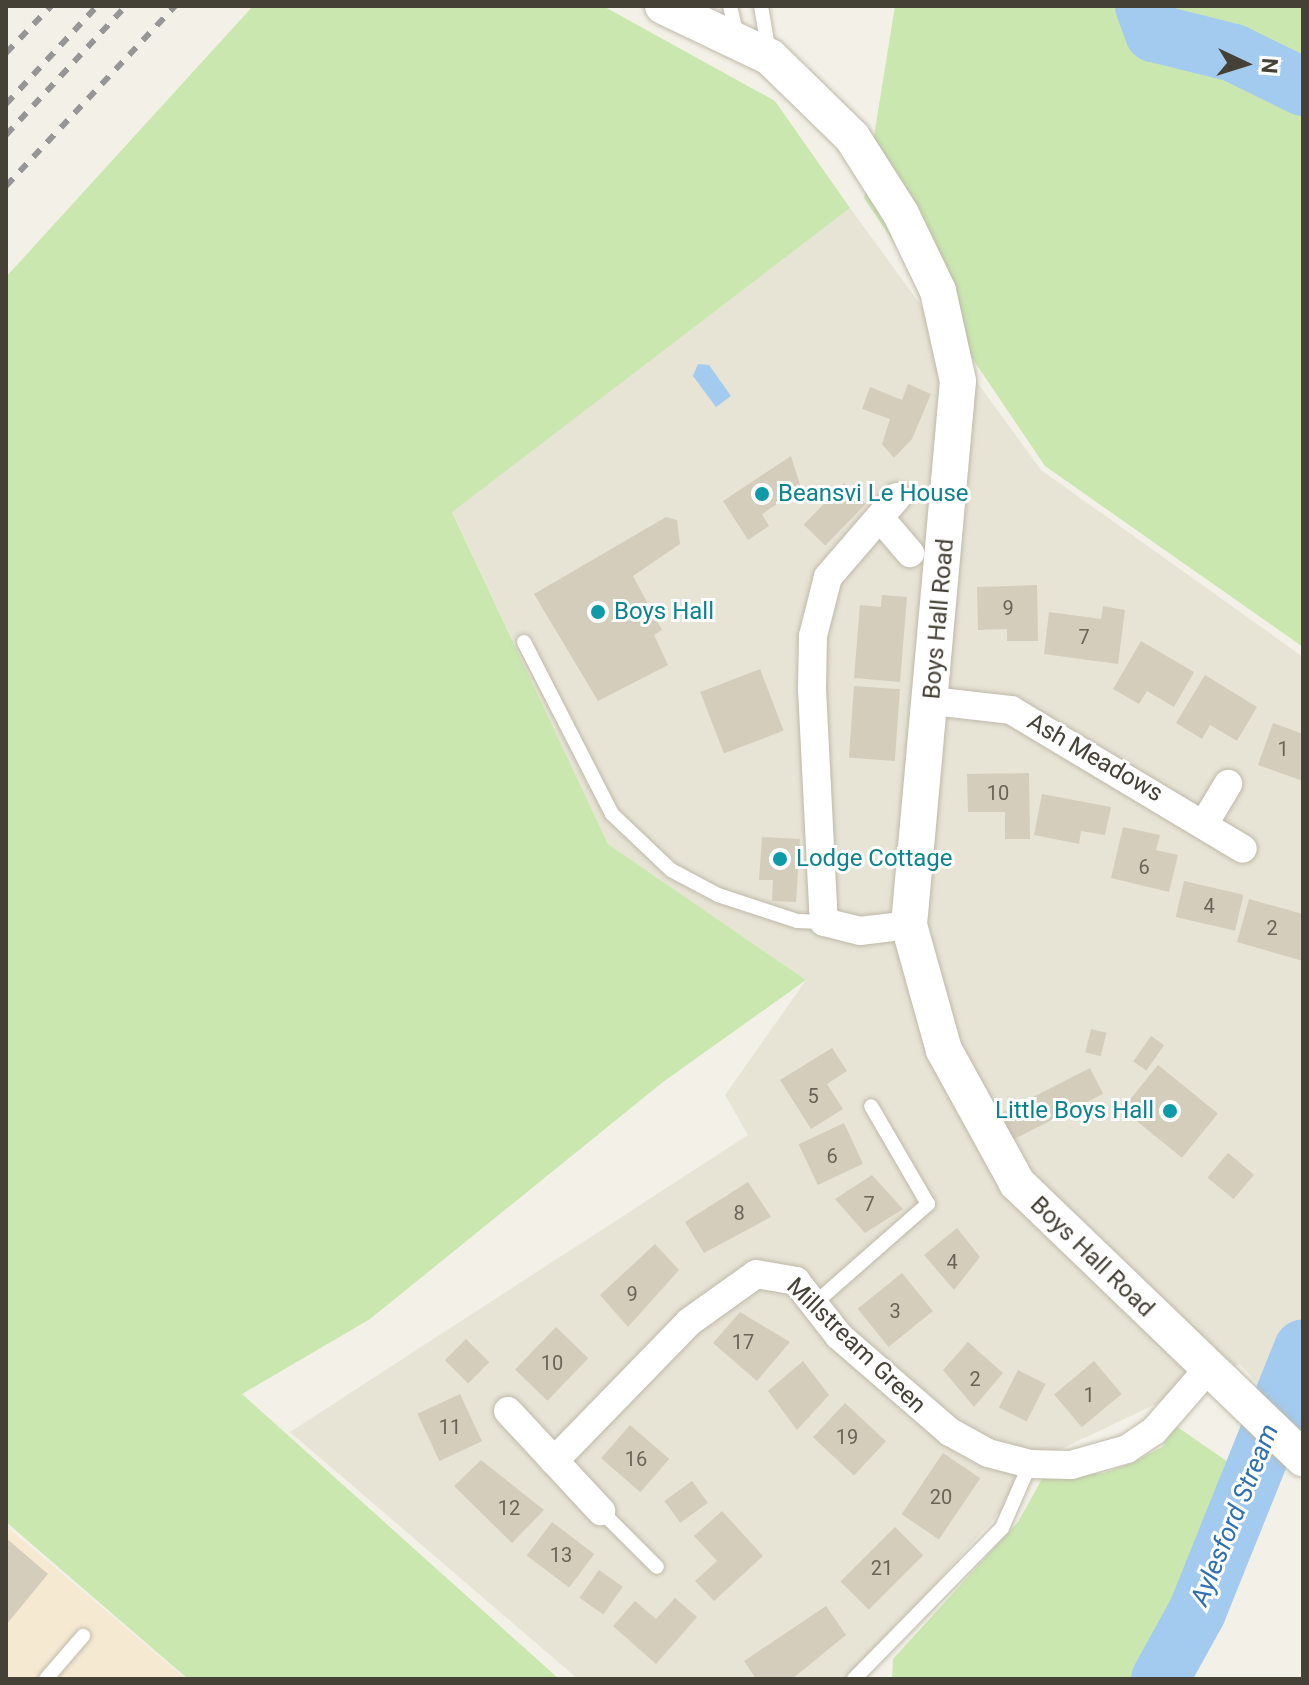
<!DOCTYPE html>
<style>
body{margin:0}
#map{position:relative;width:1309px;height:1685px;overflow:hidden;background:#f3f0e7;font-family:Roboto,sans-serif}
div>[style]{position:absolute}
.residential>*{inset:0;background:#e7e3d5}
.commercial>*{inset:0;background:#f5e9d2}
.green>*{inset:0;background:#cae7b0}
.water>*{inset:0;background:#a3caef}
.river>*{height:58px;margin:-29px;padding:0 29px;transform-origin:29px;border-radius:29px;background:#a3caef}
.building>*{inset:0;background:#d5cdbc;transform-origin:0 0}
.roads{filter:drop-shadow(0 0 2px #beb9a9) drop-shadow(0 0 2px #beb9a9)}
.service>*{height:14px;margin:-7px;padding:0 7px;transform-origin:7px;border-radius:7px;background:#fff}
.minor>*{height:28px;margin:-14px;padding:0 14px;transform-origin:14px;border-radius:14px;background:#fff}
.tertiary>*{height:36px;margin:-18px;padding:0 18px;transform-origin:18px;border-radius:18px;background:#fff}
.rail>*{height:6px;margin-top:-3px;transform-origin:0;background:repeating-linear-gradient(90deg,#969696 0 10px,transparent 0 20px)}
.dots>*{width:22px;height:22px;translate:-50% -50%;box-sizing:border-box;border:4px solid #fff;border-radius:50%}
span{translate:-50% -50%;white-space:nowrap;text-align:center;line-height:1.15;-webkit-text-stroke:6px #fff;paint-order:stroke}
.number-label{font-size:20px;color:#6a6458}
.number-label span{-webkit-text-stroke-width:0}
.culture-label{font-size:24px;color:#0d838f}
.left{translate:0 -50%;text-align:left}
.right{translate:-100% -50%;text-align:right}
.street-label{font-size:24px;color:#464136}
.water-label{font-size:26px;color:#3070b0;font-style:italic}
.frame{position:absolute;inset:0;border:8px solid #464136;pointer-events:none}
.north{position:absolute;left:1205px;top:24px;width:80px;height:80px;-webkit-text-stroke:6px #fff;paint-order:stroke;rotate:94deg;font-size:22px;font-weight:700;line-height:32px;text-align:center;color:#464136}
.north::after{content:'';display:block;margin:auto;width:28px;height:36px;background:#464136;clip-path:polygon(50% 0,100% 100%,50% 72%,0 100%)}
</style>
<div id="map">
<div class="residential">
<div style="clip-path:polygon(850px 208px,1041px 470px,1303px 657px,1303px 1433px,1240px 1364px,1015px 1471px,1012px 1499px,849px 1679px,578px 1679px,290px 1432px,748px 1135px,725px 1095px,806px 980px,608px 844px,452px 511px)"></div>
</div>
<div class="commercial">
<div style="clip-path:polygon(6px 1526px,186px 1679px,6px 1679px)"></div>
</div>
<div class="green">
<div style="clip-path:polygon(253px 6px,603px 6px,775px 101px,850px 208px,452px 512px,608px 844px,806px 980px,663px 1082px,370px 1319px,242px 1394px,559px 1679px,188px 1679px,6px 1522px,6px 277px)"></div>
<div style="clip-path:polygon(895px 6px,1303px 6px,1303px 647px,1045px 466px,864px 198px)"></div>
<div style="clip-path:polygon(1176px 1426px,1228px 1462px,1146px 1679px,892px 1679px,893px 1659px,1018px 1522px,1042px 1479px,1104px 1473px,1134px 1462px,1162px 1447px)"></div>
</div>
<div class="water">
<div style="clip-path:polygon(698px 364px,709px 365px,731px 396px,716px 407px,693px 376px)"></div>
</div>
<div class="river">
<div style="left:1144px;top:6px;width:29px;rotate:70deg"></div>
<div style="left:1154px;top:33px;width:82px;rotate:14deg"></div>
<div style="left:1234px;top:53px;width:77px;rotate:26.2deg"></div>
<div style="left:1160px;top:1679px;width:77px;rotate:-61.1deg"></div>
<div style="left:1197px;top:1612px;width:284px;rotate:-68.1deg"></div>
</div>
<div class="building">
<div style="clip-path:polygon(908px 384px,931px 394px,912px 439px,894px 458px,882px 444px,890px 419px,862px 409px,870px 387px,902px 400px)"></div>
<div style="clip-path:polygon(791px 456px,801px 488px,762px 514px,769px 526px,748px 540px,723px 501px)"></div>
<div style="left:844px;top:483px;width:30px;height:58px;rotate:44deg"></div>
<div style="clip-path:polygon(666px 517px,677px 520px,680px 544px,633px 576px,662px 630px,654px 635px,668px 665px,598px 701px,534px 594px)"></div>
<div style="clip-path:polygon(1037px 585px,1038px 641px,1007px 641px,1007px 629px,978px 630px,977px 587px)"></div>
<div style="clip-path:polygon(882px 595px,907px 597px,900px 682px,854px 678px,860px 605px,881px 607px)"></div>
<div style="clip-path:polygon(1103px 606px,1125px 610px,1118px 664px,1044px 654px,1049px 612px,1101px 619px)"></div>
<div style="clip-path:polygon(1141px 641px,1194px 672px,1174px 707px,1147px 691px,1139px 704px,1113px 689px)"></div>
<div style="left:760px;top:669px;width:66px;height:64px;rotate:69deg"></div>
<div style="clip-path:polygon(1205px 675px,1257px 707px,1237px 741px,1210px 725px,1202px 739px,1176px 723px)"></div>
<div style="left:854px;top:686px;width:46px;height:72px;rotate:4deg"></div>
<div style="clip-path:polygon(1273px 723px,1303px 734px,1303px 781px,1258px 765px)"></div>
<div style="clip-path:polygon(1029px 773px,1030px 839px,1005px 839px,1005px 812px,968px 812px,967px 774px)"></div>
<div style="clip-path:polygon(1042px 794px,1111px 807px,1105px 835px,1081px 831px,1079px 844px,1034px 835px)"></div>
<div style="clip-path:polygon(1123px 827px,1160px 835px,1156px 850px,1178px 855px,1169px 892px,1111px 878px)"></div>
<div style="clip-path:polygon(762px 837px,800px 839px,796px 902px,772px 901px,773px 880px,759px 880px)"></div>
<div style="left:1184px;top:881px;width:61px;height:37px;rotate:13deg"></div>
<div style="clip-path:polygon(1249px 899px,1303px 914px,1303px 961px,1237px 942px)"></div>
<div style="left:1091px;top:1029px;width:16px;height:24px;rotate:14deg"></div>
<div style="left:1151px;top:1036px;width:16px;height:31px;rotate:35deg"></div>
<div style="clip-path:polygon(832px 1048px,847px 1071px,827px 1084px,843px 1109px,811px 1129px,780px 1080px)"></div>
<div style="left:1158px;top:1065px;width:77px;height:57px;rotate:39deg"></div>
<div style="left:1090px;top:1068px;width:29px;height:110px;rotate:63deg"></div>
<div style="left:844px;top:1123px;width:45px;height:50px;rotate:65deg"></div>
<div style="left:1228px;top:1153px;width:34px;height:32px;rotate:40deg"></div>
<div style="clip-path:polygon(872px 1175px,903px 1209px,865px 1233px,835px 1199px)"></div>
<div style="clip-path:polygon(748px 1182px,771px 1217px,704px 1253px,685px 1222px)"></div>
<div style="clip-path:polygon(957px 1228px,980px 1257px,954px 1290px,924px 1255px)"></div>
<div style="clip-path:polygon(655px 1244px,679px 1270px,628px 1327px,600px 1295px)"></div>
<div style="left:902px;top:1273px;width:49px;height:57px;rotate:51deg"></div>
<div style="clip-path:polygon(740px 1312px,790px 1342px,757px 1381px,713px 1343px)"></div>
<div style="left:556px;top:1327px;width:45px;height:59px;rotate:44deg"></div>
<div style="left:466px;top:1339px;width:33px;height:30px;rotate:45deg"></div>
<div style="clip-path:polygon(968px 1342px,1003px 1373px,974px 1407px,943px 1370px)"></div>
<div style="clip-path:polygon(803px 1361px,829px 1395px,797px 1430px,768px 1391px)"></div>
<div style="left:1094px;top:1361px;width:43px;height:52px;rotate:50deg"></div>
<div style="left:1018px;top:1370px;width:31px;height:42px;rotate:27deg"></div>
<div style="left:460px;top:1394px;width:52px;height:47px;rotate:65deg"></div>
<div style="left:845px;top:1403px;width:56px;height:47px;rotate:43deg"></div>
<div style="left:630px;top:1425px;width:52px;height:44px;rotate:41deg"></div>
<div style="left:943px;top:1453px;width:45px;height:74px;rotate:34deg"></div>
<div style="clip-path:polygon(481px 1460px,544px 1510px,512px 1543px,454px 1486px)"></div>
<div style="left:692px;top:1481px;width:27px;height:34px;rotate:54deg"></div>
<div style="clip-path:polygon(722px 1511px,763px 1556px,714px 1601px,695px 1581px,717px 1561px,694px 1536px)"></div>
<div style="left:552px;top:1522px;width:53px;height:42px;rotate:37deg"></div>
<div style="left:895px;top:1527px;width:40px;height:77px;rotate:45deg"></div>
<div style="clip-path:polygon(6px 1538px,48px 1574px,6px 1625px)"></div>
<div style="left:599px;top:1570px;width:29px;height:34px;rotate:35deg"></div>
<div style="clip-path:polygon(675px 1598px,697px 1617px,656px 1664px,613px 1626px,635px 1601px,656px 1619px)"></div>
<div style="clip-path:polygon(826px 1606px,846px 1635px,792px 1679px,756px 1679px,744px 1661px)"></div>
</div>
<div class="roads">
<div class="service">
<div style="left:730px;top:6px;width:32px;rotate:77deg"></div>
<div style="left:761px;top:6px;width:48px;rotate:80.3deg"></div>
<div style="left:524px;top:642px;width:193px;rotate:62.9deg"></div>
<div style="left:612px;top:814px;width:81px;rotate:43.5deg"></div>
<div style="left:671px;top:870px;width:53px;rotate:28deg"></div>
<div style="left:718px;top:895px;width:83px;rotate:18.2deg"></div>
<div style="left:797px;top:921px;width:27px;rotate:2deg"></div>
<div style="left:814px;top:1304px;width:152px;rotate:-41.3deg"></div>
<div style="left:928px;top:1204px;width:113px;rotate:-120.2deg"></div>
<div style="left:601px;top:1511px;width:79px;rotate:45deg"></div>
<div style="left:46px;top:1679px;width:57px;rotate:-49.3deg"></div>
<div style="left:854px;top:1679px;width:211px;rotate:-45.6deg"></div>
<div style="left:1002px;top:1528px;width:70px;rotate:-66.4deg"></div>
</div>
<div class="minor">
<div style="left:897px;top:497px;width:106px;rotate:130.8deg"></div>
<div style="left:828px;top:577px;width:61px;rotate:104.3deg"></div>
<div style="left:813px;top:636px;width:53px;rotate:91.1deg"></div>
<div style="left:812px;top:689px;width:233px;rotate:87.1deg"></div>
<div style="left:824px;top:922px;width:37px;rotate:14deg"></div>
<div style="left:860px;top:931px;width:49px;rotate:-7deg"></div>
<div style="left:881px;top:519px;width:45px;rotate:49.5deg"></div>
<div style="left:932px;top:701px;width:80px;rotate:6.5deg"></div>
<div style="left:1011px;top:710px;width:270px;rotate:30.9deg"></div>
<div style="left:1204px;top:824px;width:47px;rotate:-59deg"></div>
<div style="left:508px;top:1411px;width:137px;rotate:47.1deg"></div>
<div style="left:554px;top:1461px;width:194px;rotate:-45.8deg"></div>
<div style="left:689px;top:1322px;width:82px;rotate:-35.6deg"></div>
<div style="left:756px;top:1274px;width:41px;rotate:9.9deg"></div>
<div style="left:796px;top:1281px;width:70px;rotate:52deg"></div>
<div style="left:839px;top:1336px;width:147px;rotate:40.9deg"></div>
<div style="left:950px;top:1432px;width:43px;rotate:28.9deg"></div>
<div style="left:988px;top:1453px;width:43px;rotate:14.7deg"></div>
<div style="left:1030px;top:1464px;width:41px;rotate:1.4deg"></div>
<div style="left:1071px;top:1465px;width:58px;rotate:-15.9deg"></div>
<div style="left:1127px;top:1449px;width:32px;rotate:-34deg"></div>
<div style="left:1154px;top:1431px;width:82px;rotate:-48.9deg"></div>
</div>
<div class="tertiary">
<div style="left:663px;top:6px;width:119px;rotate:25.5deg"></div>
<div style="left:770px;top:57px;width:115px;rotate:44.3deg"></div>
<div style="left:852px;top:137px;width:91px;rotate:57.5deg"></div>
<div style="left:901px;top:214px;width:85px;rotate:64.3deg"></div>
<div style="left:938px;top:291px;width:92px;rotate:77.5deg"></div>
<div style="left:958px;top:381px;width:546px;rotate:95.15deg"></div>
<div style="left:909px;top:925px;width:130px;rotate:74.4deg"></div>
<div style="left:944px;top:1050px;width:152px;rotate:61.2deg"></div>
<div style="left:1017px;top:1183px;width:397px;rotate:43.9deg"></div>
</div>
</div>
<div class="rail">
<div style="left:6px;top:53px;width:65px;rotate:-46.2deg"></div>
<div style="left:6px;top:104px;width:134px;rotate:-47.1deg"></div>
<div style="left:6px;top:135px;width:176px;rotate:-47.1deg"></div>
<div style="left:6px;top:186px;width:247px;rotate:-46.8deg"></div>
</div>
<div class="dots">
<div style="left:762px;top:494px;background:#0f9aa8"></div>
<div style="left:598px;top:612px;background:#0f9aa8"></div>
<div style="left:780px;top:859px;background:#0f9aa8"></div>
<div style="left:1170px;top:1111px;background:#0f9aa8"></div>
</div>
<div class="number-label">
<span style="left:1008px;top:608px">9</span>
<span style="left:1084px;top:637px">7</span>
<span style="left:1283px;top:749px">1</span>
<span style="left:998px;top:793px">10</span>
<span style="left:1144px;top:867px">6</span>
<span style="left:1209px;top:906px">4</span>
<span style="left:1272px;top:928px">2</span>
<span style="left:813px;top:1096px">5</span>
<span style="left:832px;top:1156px">6</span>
<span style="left:869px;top:1204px">7</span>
<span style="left:739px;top:1213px">8</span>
<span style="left:952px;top:1262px">4</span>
<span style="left:632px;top:1294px">9</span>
<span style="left:895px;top:1311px">3</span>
<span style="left:743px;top:1342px">17</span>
<span style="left:552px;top:1363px">10</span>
<span style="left:975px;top:1379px">2</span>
<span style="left:1089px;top:1395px">1</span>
<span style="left:450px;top:1427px">11</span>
<span style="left:847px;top:1437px">19</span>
<span style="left:636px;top:1459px">16</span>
<span style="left:941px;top:1497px">20</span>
<span style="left:509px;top:1508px">12</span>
<span style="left:561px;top:1555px">13</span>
<span style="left:882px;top:1568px">21</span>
</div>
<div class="culture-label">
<span class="left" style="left:778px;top:494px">Beansvi Le House</span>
<span class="left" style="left:614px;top:612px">Boys Hall</span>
<span class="left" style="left:796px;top:859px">Lodge Cottage</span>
<span class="right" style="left:1154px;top:1111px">Little Boys Hall</span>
</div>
<div class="street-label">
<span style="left:939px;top:619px;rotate:-85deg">Boys Hall Road</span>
<span style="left:1095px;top:758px;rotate:30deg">Ash Meadows</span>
<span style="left:1092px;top:1257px;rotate:44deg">Boys Hall Road</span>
<span style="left:856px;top:1346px;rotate:44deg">Millstream Green</span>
</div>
<div class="water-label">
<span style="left:1235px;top:1515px;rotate:-68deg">Aylesford Stream</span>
</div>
<div class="frame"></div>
<div class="north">N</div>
</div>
